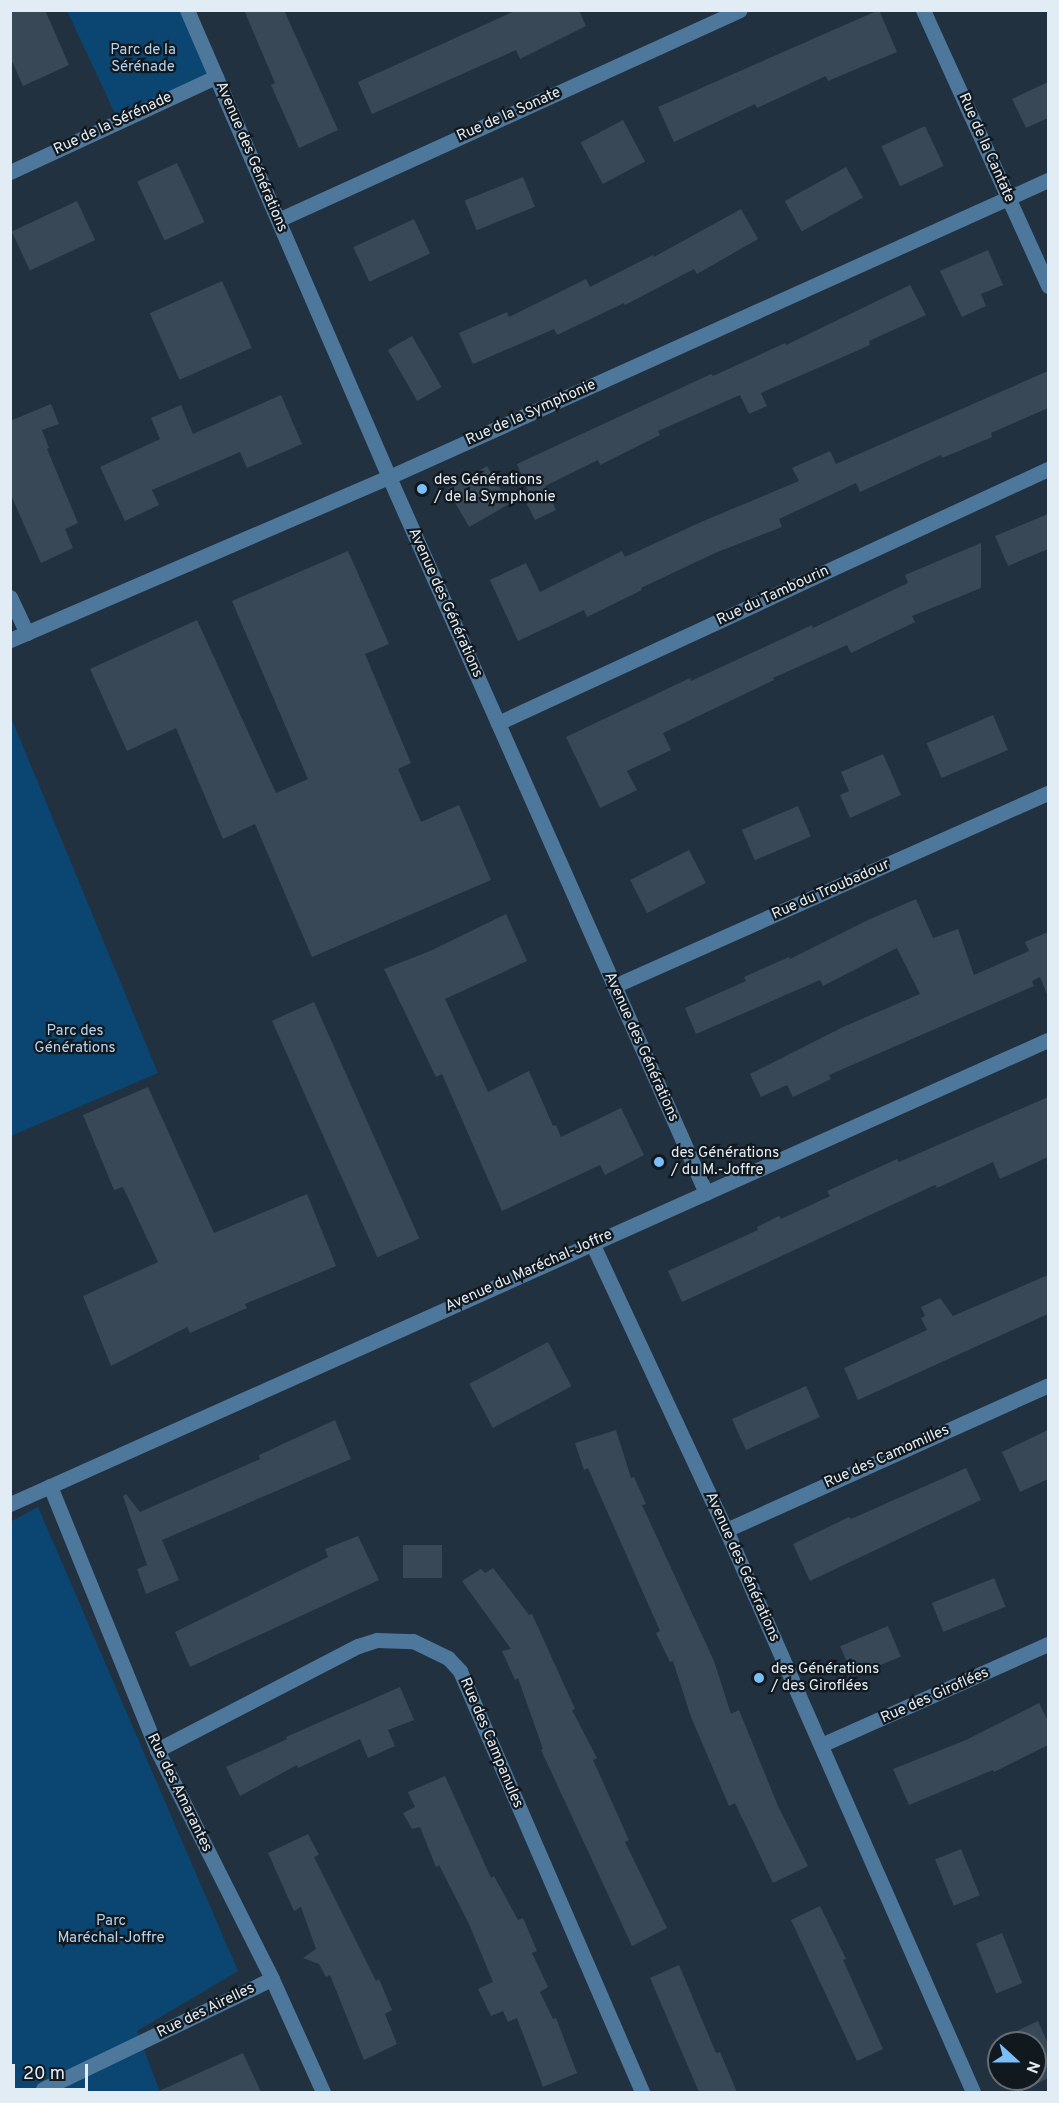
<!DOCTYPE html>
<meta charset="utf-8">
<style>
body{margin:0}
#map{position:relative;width:1059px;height:2103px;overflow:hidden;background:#21313f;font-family:Overpass,sans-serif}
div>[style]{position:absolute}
.green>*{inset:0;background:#0a4671}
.building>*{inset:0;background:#384857;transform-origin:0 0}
.minor>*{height:15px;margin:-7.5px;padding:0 7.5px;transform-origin:7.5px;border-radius:7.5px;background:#4e779c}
.dots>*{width:16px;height:16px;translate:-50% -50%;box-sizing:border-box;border:3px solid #11181e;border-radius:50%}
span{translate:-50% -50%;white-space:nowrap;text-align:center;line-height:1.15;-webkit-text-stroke:4.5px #11181e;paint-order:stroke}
.park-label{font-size:15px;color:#b3d3f0}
.street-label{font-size:15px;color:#e2ecf5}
.poi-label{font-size:15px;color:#e2ecf5}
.left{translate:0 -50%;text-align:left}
.frame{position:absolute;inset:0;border:12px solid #e2ecf5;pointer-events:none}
.north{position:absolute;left:987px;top:2031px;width:60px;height:60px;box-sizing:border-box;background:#11181e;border:2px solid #656d74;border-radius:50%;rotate:111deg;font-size:16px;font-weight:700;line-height:24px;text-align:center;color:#e2ecf5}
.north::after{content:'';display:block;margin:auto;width:21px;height:27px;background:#7cbef9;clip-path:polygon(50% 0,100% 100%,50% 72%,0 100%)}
.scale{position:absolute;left:12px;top:2064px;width:76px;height:27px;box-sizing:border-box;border:3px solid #e2ecf5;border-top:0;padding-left:8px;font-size:18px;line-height:21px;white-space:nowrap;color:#e2ecf5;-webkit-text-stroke:4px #11181e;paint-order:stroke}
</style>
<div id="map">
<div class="green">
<div style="clip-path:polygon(67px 11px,186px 11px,216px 77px,119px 122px)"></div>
<div style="clip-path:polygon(10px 715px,158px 1073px,11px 1136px,10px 1136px)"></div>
<div style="clip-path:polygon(38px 1507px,238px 1971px,137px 2031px,160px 2092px,11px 2092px,10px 1522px)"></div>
</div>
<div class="building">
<div style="clip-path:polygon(10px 10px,45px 10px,69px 65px,23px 86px,10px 57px)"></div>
<div style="clip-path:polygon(244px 10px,284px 10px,338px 130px,299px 148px,271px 85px,275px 83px)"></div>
<div style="clip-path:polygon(517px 10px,579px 10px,586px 26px,520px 59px,516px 50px,372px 114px,358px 82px)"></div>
<div style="clip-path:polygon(879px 10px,897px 52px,828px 81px,826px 76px,757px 108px,755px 104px,674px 142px,658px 107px)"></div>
<div style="clip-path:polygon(1048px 82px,1048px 118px,1026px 128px,1012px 99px)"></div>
<div style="left:623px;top:120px;width:47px;height:48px;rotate:62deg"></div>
<div style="left:925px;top:126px;width:44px;height:48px;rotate:65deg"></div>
<div style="left:177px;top:163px;width:65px;height:44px;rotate:65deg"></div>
<div style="left:846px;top:167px;width:35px;height:70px;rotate:61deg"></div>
<div style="left:523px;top:177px;width:32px;height:63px;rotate:68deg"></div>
<div style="left:77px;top:201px;width:43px;height:72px;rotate:65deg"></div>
<div style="clip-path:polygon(741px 209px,758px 239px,697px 274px,694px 269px,625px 305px,624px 303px,557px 335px,554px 329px,473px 364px,459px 333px,507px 312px,509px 317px,586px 279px,590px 287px,653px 255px,654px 257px)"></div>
<div style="left:414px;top:219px;width:38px;height:67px;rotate:65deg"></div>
<div style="clip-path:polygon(988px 250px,1003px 285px,981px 294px,986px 306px,962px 317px,940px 271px)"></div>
<div style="left:222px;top:281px;width:73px;height:79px;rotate:66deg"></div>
<div style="clip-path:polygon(910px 285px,926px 315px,869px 341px,870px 345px,761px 393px,767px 406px,749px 414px,740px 395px,658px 431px,660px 435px,600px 465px,598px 460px,545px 486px,556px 510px,535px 520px,522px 494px,528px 491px,517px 464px,711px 374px,713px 376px,785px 343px,786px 345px)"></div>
<div style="left:412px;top:336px;width:59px;height:28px;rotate:60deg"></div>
<div style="clip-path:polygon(1048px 371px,1048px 408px,991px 433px,992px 437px,942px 458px,941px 455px,860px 492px,856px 483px,779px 519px,782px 527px,715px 553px,641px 588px,642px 590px,587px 617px,584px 610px,518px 641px,490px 580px,526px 563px,540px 592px,622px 551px,625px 557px,701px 522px,799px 481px,792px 468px,830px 451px,836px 464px)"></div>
<div style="clip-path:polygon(281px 395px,302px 444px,247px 468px,240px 452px,152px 490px,159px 505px,125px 521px,100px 467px,160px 439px,151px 418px,181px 405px,193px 434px)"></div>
<div style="clip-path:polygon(51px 404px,59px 424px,42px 430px,49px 448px,47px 449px,78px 523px,65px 529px,73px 548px,41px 563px,10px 493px,10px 421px)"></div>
<div style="left:487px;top:466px;width:44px;height:46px;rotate:60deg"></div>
<div style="clip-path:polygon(1048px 514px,1048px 549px,1008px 566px,995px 536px)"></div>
<div style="clip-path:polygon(981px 543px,981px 588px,912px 616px,915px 622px,851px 653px,847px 645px,773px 678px,774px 680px,663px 733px,671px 750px,627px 771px,637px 790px,600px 808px,566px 737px,690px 678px,691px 681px,812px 625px,813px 628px,908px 583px,905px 575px)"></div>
<div style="clip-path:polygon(348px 551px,389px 644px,365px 654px,411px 763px,398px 769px,421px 822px,459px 805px,491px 880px,312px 957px,255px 824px,223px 839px,176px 728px,127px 751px,90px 669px,197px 620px,276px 793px,308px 779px,232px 601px)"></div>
<div style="left:993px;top:715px;width:38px;height:72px;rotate:67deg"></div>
<div style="clip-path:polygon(883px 754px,901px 795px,850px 818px,840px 795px,849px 791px,841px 772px)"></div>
<div style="left:798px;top:806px;width:33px;height:61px;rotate:67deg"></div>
<div style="left:689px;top:850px;width:37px;height:66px;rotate:63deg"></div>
<div style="clip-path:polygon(916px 899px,933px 938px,958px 929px,974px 975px,1029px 951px,1025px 942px,1048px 932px,1048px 997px,1040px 977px,1032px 981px,1034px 986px,829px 1075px,831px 1079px,793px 1097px,787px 1085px,761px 1097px,750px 1074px,843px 1027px,920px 994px,897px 948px,823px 986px,820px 980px,696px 1034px,685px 1008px,746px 981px,744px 977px,789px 957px,790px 959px,868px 920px)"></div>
<div style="clip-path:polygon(506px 914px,527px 961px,445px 999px,488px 1092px,529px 1071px,553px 1126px,556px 1125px,561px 1137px,621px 1108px,644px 1155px,605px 1175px,600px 1165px,502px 1211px,442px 1074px,436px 1077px,384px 969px,430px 951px)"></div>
<div style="left:314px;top:1002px;width:259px;height:46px;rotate:66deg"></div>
<div style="clip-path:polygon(148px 1087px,214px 1233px,307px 1194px,336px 1266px,245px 1304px,247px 1308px,190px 1333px,187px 1327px,111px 1366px,83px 1296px,158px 1262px,123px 1187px,114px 1190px,83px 1115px)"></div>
<div style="clip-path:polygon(1048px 1097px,1048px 1157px,1000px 1179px,993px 1162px,937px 1188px,935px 1185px,682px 1302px,668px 1271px,758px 1230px,757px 1227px,779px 1216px,781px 1219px,830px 1196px,827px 1191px,897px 1159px,899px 1162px)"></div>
<div style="clip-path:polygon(1048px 1275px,1048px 1314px,858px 1400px,844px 1368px,927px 1330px,921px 1318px,925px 1316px,921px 1307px,940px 1298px,953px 1316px)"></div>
<div style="left:548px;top:1342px;width:50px;height:89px;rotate:62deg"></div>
<div style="left:806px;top:1386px;width:34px;height:81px;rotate:66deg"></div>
<div style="clip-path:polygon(335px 1420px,351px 1459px,162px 1540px,179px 1580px,146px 1594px,137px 1569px,147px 1565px,123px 1496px,126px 1494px,140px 1512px,260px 1459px,259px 1455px)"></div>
<div style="clip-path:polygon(616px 1430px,631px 1478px,634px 1477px,646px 1504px,642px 1505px,714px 1661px,731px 1714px,739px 1710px,778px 1806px,808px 1866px,773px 1883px,735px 1803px,729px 1806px,691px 1717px,673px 1661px,670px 1662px,656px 1633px,660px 1631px,588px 1468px,584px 1470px,575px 1443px)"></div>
<div style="clip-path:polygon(1048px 1430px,1048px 1479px,1020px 1492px,1002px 1452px)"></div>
<div style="clip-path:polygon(966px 1468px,981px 1500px,810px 1581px,793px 1544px,849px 1517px,851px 1519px)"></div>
<div style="clip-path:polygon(358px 1536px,379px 1580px,190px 1667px,175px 1632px,328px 1557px,325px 1549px)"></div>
<div style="left:403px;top:1545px;width:39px;height:33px"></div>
<div style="clip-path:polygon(493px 1568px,529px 1615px,532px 1614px,575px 1709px,572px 1710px,597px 1758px,593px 1760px,629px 1840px,625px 1842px,667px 1928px,632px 1946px,541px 1750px,543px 1749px,518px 1678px,515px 1680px,502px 1651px,511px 1649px,462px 1581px,481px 1569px,485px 1573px)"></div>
<div style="left:994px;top:1578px;width:31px;height:67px;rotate:68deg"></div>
<div style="left:888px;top:1626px;width:33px;height:52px;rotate:67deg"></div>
<div style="clip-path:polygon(400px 1687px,414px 1720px,388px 1730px,395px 1746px,368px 1758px,360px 1739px,298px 1768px,297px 1765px,240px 1796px,226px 1767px,287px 1739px,286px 1737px)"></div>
<div style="clip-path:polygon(1039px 1703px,1048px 1721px,1048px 1745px,994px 1772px,993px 1770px,909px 1805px,893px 1769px,966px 1740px)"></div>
<div style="clip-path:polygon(445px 1776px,491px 1878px,494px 1876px,518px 1920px,523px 1918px,537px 1951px,532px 1953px,548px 1987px,540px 1992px,553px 2019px,556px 2018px,577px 2073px,543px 2087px,517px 2018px,508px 2022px,503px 2011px,491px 2016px,478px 1989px,493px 1982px,469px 1924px,439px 1865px,436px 1867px,420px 1827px,412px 1829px,403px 1813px,415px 1807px,408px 1792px)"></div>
<div style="clip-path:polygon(308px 1834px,319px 1855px,314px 1857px,376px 1981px,379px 1979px,392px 2010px,385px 2014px,397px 2044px,364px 2060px,330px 1975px,326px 1977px,319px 1964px,303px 1958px,316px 1949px,301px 1907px,294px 1911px,268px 1853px)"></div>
<div style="left:961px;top:1849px;width:50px;height:28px;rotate:68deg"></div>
<div style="clip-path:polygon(820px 1906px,846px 1959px,843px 1960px,883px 2049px,857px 2061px,791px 1920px)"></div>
<div style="left:1002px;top:1933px;width:54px;height:28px;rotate:68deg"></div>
<div style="clip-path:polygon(679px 1965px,716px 2053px,720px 2052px,737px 2092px,699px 2092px,650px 1978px)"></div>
<div style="clip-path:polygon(1038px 2021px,1048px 2044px,1048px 2078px,1034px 2085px,1031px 2079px,1035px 2079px,1035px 2043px,1014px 2043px,1010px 2034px)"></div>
<div style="clip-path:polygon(243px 2053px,261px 2092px,157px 2092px)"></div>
</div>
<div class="minor">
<div style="left:187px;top:10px;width:509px;rotate:66.61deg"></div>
<div style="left:389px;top:477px;width:783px;rotate:66.12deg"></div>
<div style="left:923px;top:10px;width:303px;rotate:65.6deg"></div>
<div style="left:10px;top:172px;width:227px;rotate:-24.8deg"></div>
<div style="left:278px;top:220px;width:507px;rotate:-24.44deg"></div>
<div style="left:10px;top:597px;width:40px;rotate:65deg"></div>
<div style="left:10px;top:640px;width:413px;rotate:-23.3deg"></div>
<div style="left:389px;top:477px;width:723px;rotate:-24.26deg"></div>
<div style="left:498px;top:723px;width:606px;rotate:-24.79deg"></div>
<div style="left:614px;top:986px;width:475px;rotate:-24deg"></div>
<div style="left:592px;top:1243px;width:317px;rotate:65deg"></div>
<div style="left:726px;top:1530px;width:614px;rotate:66.27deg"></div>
<div style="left:50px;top:1486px;width:285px;rotate:67.9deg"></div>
<div style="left:157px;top:1750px;width:256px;rotate:63.3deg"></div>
<div style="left:272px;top:1979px;width:124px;rotate:65.7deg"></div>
<div style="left:10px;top:1504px;width:1137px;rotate:-24.09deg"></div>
<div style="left:726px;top:1530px;width:353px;rotate:-24.2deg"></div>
<div style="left:821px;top:1745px;width:248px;rotate:-24deg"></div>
<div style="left:157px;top:1750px;width:226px;rotate:-27.4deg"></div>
<div style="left:358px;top:1646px;width:20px;rotate:-18deg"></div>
<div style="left:377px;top:1640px;width:36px;rotate:2deg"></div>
<div style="left:413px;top:1641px;width:39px;rotate:26deg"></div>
<div style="left:448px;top:1658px;width:18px;rotate:47deg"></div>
<div style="left:460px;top:1671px;width:15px;rotate:67deg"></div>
<div style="left:466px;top:1685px;width:443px;rotate:66.6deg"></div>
<div style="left:43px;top:2089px;width:254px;rotate:-25.7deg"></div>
</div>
<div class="dots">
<div style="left:422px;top:489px;background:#7cbef9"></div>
<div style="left:659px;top:1162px;background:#7cbef9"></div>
<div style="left:759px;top:1678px;background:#7cbef9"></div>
</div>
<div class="park-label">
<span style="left:143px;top:59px">Parc de la<br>Sérénade</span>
<span style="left:75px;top:1040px">Parc des<br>Générations</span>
<span style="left:111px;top:1930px">Parc<br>Maréchal-Joffre</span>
</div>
<div class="street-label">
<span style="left:509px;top:115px;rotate:-24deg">Rue de la Sonate</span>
<span style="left:113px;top:124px;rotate:-25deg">Rue de la Sérénade</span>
<span style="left:986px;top:148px;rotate:66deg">Rue de la Cantate</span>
<span style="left:251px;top:157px;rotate:67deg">Avenue des Générations</span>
<span style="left:531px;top:413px;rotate:-24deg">Rue de la Symphonie</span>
<span style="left:773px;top:596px;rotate:-25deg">Rue du Tambourin</span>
<span style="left:445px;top:603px;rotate:66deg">Avenue des Générations</span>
<span style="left:831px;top:890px;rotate:-24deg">Rue du Troubadour</span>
<span style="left:641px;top:1047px;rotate:66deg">Avenue des Générations</span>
<span style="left:529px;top:1271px;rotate:-24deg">Avenue du Maréchal-Joffre</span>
<span style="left:887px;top:1457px;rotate:-24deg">Rue des Camomilles</span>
<span style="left:742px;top:1567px;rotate:66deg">Avenue des Générations</span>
<span style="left:935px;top:1696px;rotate:-24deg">Rue des Giroflées</span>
<span style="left:491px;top:1743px;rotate:67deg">Rue des Campanules</span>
<span style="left:179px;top:1793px;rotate:64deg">Rue des Amarantes</span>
<span style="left:206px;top:2011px;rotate:-26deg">Rue des Airelles</span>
</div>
<div class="poi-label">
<span class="left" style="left:434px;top:489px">des Générations<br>/ de la Symphonie</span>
<span class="left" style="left:671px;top:1162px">des Générations<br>/ du M.-Joffre</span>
<span class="left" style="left:771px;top:1678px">des Générations<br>/ des Giroflées</span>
</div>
<div class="frame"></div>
<div class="north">N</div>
<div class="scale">20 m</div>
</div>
